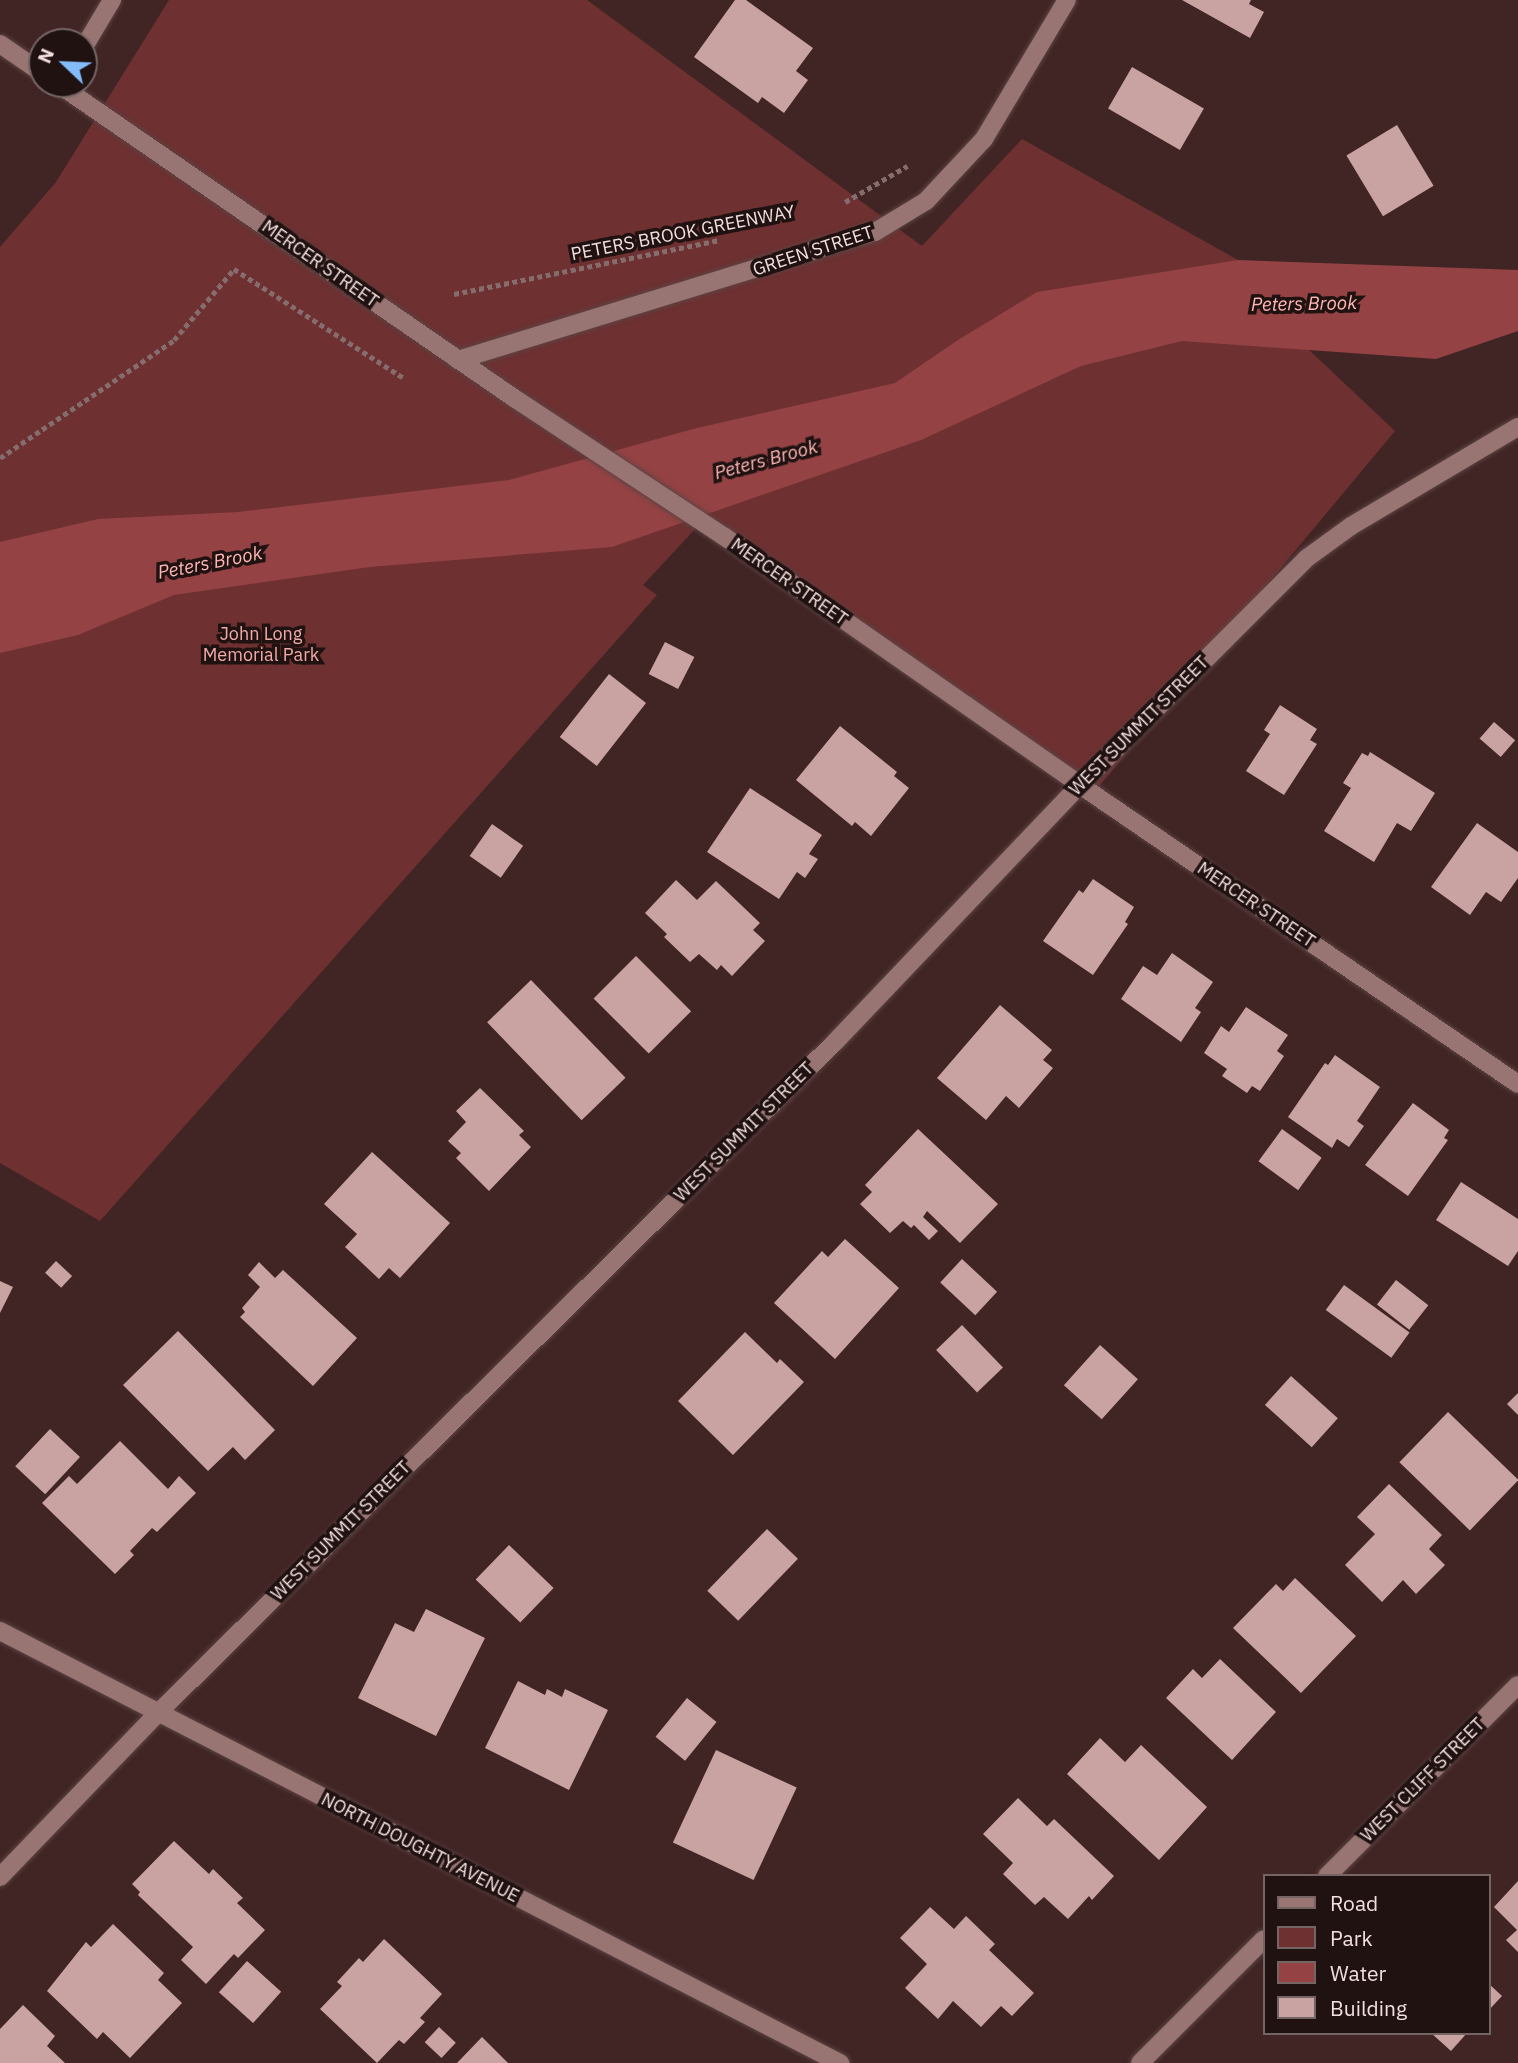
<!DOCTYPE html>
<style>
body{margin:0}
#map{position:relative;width:1518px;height:2063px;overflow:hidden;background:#412424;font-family:"IBM Plex Sans",sans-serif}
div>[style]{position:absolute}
.green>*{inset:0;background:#6e3031}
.water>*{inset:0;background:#944244}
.building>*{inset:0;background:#c9a3a1;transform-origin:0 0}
.path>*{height:4.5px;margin-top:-2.25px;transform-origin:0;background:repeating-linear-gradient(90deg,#866d6d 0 5px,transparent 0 8.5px)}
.roads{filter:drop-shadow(0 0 2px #5c4343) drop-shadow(0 0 2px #5c4343)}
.minor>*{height:18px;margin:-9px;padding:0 9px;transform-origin:9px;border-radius:9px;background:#987573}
span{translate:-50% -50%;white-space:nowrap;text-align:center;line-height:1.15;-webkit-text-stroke:7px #1f1211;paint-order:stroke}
.street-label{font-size:18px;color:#f3dfde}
.park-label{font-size:18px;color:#f1aaa8}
.water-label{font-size:19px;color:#ffb6b4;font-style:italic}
.legend{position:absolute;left:1263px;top:1874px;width:228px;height:161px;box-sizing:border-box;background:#1f1211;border:2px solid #746463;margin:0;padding:9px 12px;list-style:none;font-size:21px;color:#f3dfde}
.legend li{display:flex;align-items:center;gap:14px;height:35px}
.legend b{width:35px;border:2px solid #746463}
.north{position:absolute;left:28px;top:28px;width:70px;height:70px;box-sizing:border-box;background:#1f1211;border:2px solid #746463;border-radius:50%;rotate:293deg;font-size:19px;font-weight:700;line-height:28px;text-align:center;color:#f3dfde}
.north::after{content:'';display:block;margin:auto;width:24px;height:32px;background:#83bcfb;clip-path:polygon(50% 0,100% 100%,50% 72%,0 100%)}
</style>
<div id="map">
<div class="green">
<div style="clip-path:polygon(169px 0,587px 0,922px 246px,1022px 139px,1238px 260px,1307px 348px,1395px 431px,1095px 791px,697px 527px,643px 585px,657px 595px,100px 1221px,0 1163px,0 247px,56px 182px)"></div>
</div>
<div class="water">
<div style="clip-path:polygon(1238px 260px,1518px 270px,1518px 331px,1436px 359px,1182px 341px,1081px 366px,921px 440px,612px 547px,370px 567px,174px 595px,78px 635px,0 653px,0 542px,98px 519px,238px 512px,509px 480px,693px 429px,895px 383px,958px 340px,1037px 292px)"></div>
</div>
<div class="building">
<div style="clip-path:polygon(735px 0,746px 0,813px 48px,796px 71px,808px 80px,784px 113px,762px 97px,758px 103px,694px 57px)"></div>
<div style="clip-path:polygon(1182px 0,1251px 0,1249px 4px,1264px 12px,1250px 38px)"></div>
<div style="left:1132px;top:67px;width:83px;height:48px;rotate:30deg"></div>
<div style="left:1397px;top:125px;width:71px;height:59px;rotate:59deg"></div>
<div style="left:665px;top:642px;width:33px;height:36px;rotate:27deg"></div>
<div style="left:609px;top:674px;width:47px;height:80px;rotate:38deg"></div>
<div style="clip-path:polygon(1280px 705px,1317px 729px,1310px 740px,1317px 744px,1284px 795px,1246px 771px,1270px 734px,1264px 730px)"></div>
<div style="left:1494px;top:722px;width:28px;height:22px;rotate:41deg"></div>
<div style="clip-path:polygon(840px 726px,897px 772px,894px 776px,909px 788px,871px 836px,855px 822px,852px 826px,796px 780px)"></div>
<div style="clip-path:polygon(1370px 752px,1435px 793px,1411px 831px,1397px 823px,1374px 862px,1324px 831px,1351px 788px,1343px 783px,1362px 753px,1368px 756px)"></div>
<div style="clip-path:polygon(750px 788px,822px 835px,809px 854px,818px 859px,805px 878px,797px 872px,779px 899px,707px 852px)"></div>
<div style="clip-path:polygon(1477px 823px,1518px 852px,1518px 878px,1501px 902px,1486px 892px,1470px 915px,1431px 887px)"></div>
<div style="left:492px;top:824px;width:38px;height:39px;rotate:35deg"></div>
<div style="clip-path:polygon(1093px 879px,1134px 907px,1125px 922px,1128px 924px,1093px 975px,1043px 941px,1079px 890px,1083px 893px)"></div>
<div style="clip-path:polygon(676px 880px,697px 900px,716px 881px,760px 923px,753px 930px,765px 941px,732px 976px,721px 965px,717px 970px,699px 954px,690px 962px,664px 937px,667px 934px,645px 913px)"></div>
<div style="clip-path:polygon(1172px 953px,1213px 982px,1195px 1008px,1201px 1012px,1181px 1042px,1121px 999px,1143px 966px,1157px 975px)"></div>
<div style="left:636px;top:956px;width:78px;height:60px;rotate:45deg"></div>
<div style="left:531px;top:980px;width:136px;height:61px;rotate:46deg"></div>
<div style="clip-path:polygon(1000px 1005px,1052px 1050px,1043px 1060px,1053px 1068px,1019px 1108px,1006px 1096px,986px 1120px,937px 1078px)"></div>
<div style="clip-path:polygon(1246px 1007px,1288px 1035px,1277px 1051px,1284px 1056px,1260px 1091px,1252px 1086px,1247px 1093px,1222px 1076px,1227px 1069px,1204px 1053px,1221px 1026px,1229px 1032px)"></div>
<div style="clip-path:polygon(1335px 1055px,1380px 1087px,1357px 1121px,1364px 1126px,1349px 1147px,1337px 1139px,1332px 1148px,1288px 1117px,1325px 1063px,1328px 1065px)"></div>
<div style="clip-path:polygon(480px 1088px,524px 1131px,519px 1135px,531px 1147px,489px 1191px,456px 1158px,461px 1153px,448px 1141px,466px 1122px,456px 1111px)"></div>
<div style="clip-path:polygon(1413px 1103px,1449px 1130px,1444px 1138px,1448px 1140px,1408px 1196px,1365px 1165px)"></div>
<div style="clip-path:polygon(918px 1129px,998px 1204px,960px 1243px,927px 1211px,923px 1217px,938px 1231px,929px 1240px,914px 1225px,911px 1228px,903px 1221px,890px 1233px,860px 1204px,872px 1192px,865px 1185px)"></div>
<div style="left:1282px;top:1129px;width:49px;height:40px;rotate:36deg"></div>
<div style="clip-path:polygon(372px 1152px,450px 1223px,400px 1278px,389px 1268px,379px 1279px,345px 1247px,357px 1234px,324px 1204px)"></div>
<div style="clip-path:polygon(1461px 1182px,1518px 1219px,1518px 1251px,1508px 1266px,1436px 1220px)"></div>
<div style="clip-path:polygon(845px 1239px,899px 1288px,835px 1359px,774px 1303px,822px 1251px,828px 1257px)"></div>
<div style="left:962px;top:1259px;width:48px;height:32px;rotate:43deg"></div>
<div style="left:56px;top:1261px;width:22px;height:16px;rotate:43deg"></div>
<div style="clip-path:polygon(259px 1262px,275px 1278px,283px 1270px,357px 1338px,313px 1386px,240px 1317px,245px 1312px,242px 1308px,260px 1287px,248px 1275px)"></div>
<div style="left:1396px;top:1280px;width:41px;height:31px;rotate:38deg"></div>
<div style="clip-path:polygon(0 1281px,13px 1287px,0 1313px)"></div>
<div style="left:1344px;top:1285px;width:81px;height:31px;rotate:36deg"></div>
<div style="left:962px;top:1325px;width:59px;height:36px;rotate:46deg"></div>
<div style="clip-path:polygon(178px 1331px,275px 1430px,245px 1460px,233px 1447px,208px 1471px,123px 1385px)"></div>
<div style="clip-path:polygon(745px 1332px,777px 1363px,780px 1359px,804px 1382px,733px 1455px,678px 1401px)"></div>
<div style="left:1100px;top:1345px;width:51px;height:54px;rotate:42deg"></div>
<div style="left:1291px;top:1376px;width:63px;height:39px;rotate:42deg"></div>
<div style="clip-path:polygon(1518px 1393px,1518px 1415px,1507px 1404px)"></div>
<div style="left:1448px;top:1412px;width:98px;height:70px;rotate:44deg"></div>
<div style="left:50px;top:1429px;width:41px;height:51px;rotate:43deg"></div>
<div style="clip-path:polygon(120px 1441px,168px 1489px,179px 1476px,196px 1493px,157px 1532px,152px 1528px,130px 1551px,134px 1555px,115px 1574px,42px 1503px,69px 1476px,77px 1484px)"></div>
<div style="clip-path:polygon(1389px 1484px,1442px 1535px,1429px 1549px,1445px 1565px,1416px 1594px,1403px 1580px,1382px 1602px,1345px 1565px,1375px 1534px,1357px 1517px)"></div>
<div style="left:767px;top:1529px;width:43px;height:86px;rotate:44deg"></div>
<div style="left:509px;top:1545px;width:62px;height:48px;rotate:44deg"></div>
<div style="clip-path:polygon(1295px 1578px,1356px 1636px,1301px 1693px,1233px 1628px,1276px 1584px,1283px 1591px)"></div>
<div style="clip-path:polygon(426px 1609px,485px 1638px,436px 1736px,358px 1698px,395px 1623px,414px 1632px)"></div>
<div style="clip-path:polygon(1220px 1659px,1276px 1712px,1232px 1760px,1166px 1698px,1193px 1669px,1202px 1678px)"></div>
<div style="clip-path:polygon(518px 1681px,545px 1695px,547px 1689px,562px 1697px,565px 1689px,608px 1710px,569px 1790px,485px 1748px)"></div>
<div style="left:687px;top:1698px;width:38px;height:50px;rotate:39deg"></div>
<div style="clip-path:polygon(1100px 1738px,1125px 1762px,1141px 1745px,1207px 1807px,1159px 1860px,1067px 1774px)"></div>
<div style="left:716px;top:1750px;width:89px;height:102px;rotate:25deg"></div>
<div style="clip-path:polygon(1018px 1798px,1047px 1826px,1054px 1819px,1114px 1876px,1092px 1900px,1089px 1896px,1068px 1919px,1044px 1897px,1035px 1905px,1003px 1874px,1013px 1863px,983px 1834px)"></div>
<div style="clip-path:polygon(174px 1841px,209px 1874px,213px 1869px,243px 1898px,237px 1903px,265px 1930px,238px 1958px,234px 1954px,206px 1984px,181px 1960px,193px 1947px,138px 1895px,140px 1892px,132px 1884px)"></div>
<div style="clip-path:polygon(1518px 1881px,1518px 1952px,1506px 1940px,1517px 1930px,1494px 1907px)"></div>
<div style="clip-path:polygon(930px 1907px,954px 1929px,966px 1916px,995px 1944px,989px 1950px,1034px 1993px,1012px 2016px,1001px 2006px,981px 2027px,953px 2001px,938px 2019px,905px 1988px,927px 1964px,900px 1938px)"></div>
<div style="clip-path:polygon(113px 1924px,164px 1973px,158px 1980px,182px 2003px,130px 2058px,103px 2032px,97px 2039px,47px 1991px,86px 1942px,91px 1947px)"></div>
<div style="clip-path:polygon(384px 1939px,442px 1994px,420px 2018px,425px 2022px,404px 2044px,399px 2040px,377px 2063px,320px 2009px,342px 1986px,337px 1982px,359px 1958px,363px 1962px)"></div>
<div style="left:247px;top:1961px;width:46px;height:42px;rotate:42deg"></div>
<div style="clip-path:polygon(1488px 1983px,1502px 1996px,1488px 2011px)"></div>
<div style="clip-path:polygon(23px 2005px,55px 2036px,47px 2046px,65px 2063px,0 2063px,0 2029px)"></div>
<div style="left:439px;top:2027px;width:23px;height:21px;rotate:43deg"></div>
<div style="clip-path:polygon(1431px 2033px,1467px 2033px,1451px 2051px)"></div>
<div style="clip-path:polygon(482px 2037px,508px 2063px,457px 2063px)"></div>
</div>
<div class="path">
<div style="left:845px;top:202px;width:72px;rotate:-30.1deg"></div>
<div style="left:454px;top:294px;width:271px;rotate:-11.5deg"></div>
<div style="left:0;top:458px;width:210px;rotate:-34.1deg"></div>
<div style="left:174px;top:340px;width:93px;rotate:-49.8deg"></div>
<div style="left:234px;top:269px;width:202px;rotate:32.7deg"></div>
</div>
<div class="roads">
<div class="minor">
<div style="left:0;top:44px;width:51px;rotate:34.6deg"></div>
<div style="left:84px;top:47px;width:55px;rotate:-59.2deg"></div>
<div style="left:58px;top:84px;width:554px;rotate:34.55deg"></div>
<div style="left:514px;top:398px;width:253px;rotate:33.4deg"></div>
<div style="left:725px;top:537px;width:433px;rotate:34.9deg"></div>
<div style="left:1080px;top:785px;width:530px;rotate:34.32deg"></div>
<div style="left:458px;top:360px;width:436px;rotate:-17.1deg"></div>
<div style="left:875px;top:232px;width:60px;rotate:-31.3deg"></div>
<div style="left:926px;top:201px;width:85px;rotate:-46.9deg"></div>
<div style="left:984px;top:139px;width:162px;rotate:-59.2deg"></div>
<div style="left:0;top:1631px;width:945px;rotate:27.22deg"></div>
<div style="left:1327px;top:1876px;width:270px;rotate:-45deg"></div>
<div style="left:0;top:1877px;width:226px;rotate:-46.1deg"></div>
<div style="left:157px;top:1714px;width:956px;rotate:-44.75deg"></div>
<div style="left:836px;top:1041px;width:354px;rotate:-46.4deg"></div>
<div style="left:1080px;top:785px;width:321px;rotate:-45deg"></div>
<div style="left:1307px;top:558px;width:54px;rotate:-36deg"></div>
<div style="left:1351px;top:526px;width:194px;rotate:-30.7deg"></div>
<div style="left:1140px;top:2063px;width:175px;rotate:-45deg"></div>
</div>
</div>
<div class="street-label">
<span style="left:683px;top:233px;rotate:-11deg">PETERS BROOK GREENWAY</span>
<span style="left:813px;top:251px;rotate:-18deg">GREEN STREET</span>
<span style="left:320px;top:264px;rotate:35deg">MERCER STREET</span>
<span style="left:789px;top:582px;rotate:35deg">MERCER STREET</span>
<span style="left:1139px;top:726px;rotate:-45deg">WEST SUMMIT STREET</span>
<span style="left:1256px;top:905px;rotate:34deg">MERCER STREET</span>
<span style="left:744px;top:1132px;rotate:-45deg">WEST SUMMIT STREET</span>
<span style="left:341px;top:1531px;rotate:-45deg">WEST SUMMIT STREET</span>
<span style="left:1423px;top:1780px;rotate:-45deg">WEST CLIFF STREET</span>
<span style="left:420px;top:1848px;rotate:27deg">NORTH DOUGHTY AVENUE</span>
</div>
<div class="park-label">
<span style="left:261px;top:645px">John Long<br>Memorial Park</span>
</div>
<div class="water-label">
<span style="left:1304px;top:304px;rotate:-1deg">Peters Brook</span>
<span style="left:766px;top:460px;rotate:-15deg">Peters Brook</span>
<span style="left:210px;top:563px;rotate:-11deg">Peters Brook</span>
</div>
<ul class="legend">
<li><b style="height:9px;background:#987573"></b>Road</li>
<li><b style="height:19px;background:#6e3031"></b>Park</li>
<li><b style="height:19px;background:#944244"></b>Water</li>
<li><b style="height:19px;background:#c9a3a1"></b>Building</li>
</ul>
<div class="north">N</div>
</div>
